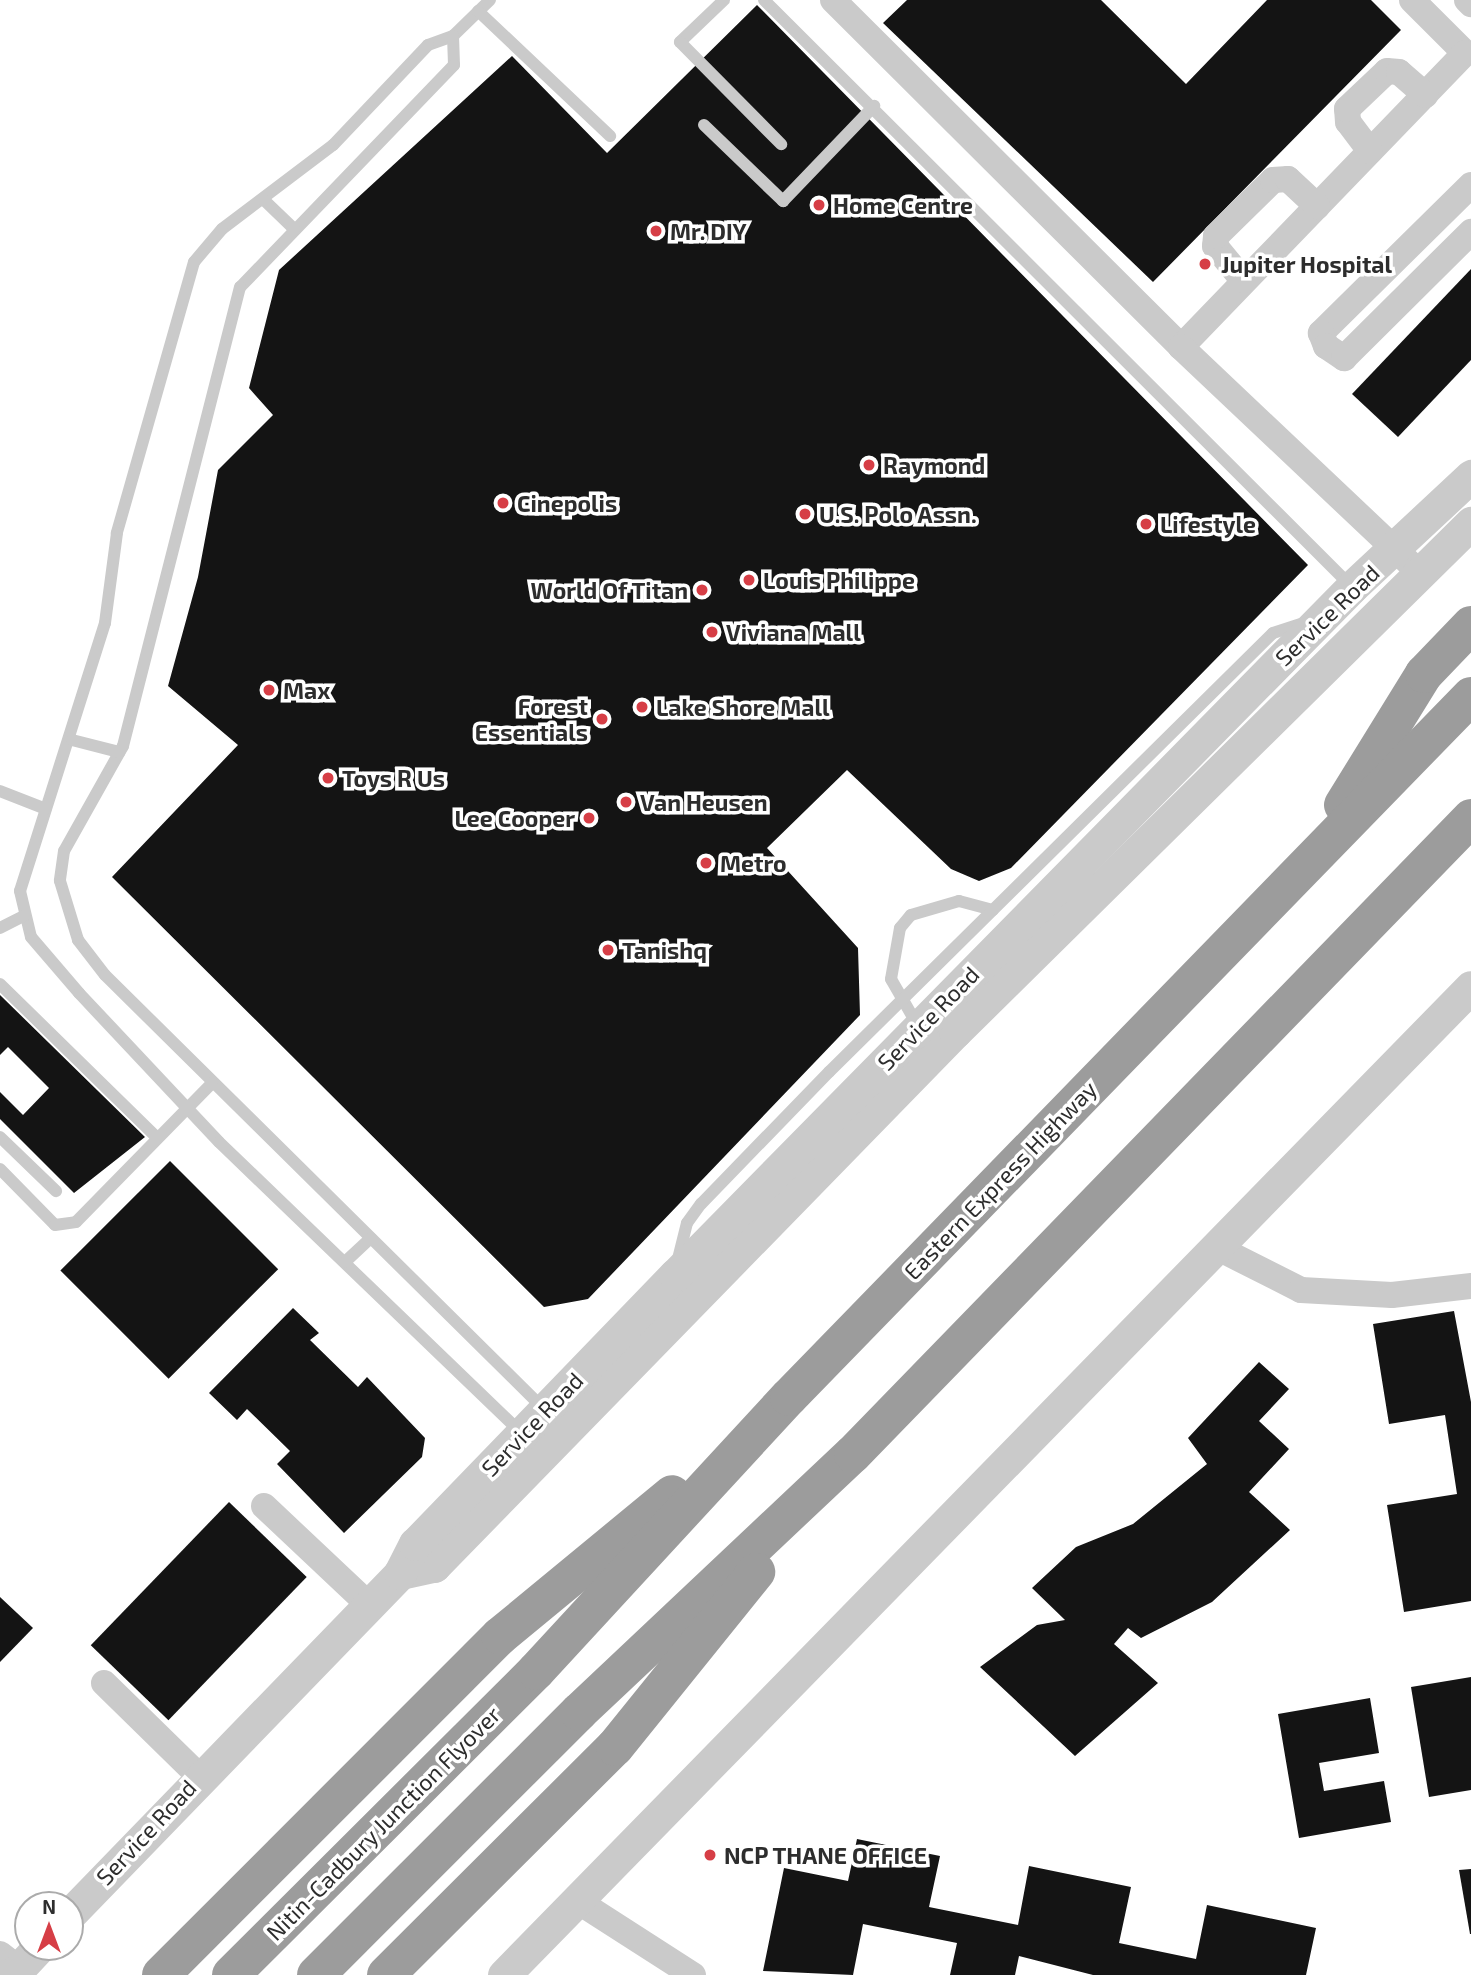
<!DOCTYPE html>
<style>
body{margin:0}
#map{position:relative;width:1471px;height:1975px;overflow:hidden;background:#fff;font-family:"Exo 2",sans-serif}
div>[style]{position:absolute}
.building>*{inset:0;background:#141414;transform-origin:0 0}
.service>*{height:12px;margin:-6px;padding:0 6px;transform-origin:6px;border-radius:6px;background:#cacaca}
.minor>*{height:26px;margin:-13px;padding:0 13px;transform-origin:13px;border-radius:13px;background:#cacaca}
.tertiary>*{height:33px;margin:-16.5px;padding:0 16.5px;transform-origin:16.5px;border-radius:16.5px;background:#cacaca}
.trunk>*{height:38px;margin:-19px;padding:0 19px;transform-origin:19px;border-radius:19px;background:#9c9c9c}
.dots>*{width:19px;height:19px;translate:-50% -50%;box-sizing:border-box;border:4px solid #fff;border-radius:50%}
span{translate:-50% -50%;white-space:nowrap;text-align:center;line-height:1.15;-webkit-text-stroke:7px #fff;paint-order:stroke}
.poi-label{font-size:23px;color:#2d2d2d;font-weight:700}
.left{translate:0 -50%;text-align:left}
.right{translate:-100% -50%;text-align:right}
.street-label{font-size:23px;color:#2d2d2d}
.north{position:absolute;left:14px;top:1891px;width:70px;height:70px;box-sizing:border-box;background:#fff;border:2px solid #ababab;border-radius:50%;rotate:0deg;font-size:19px;font-weight:700;line-height:28px;text-align:center;color:#2d2d2d}
.north::after{content:'';display:block;margin:auto;width:24px;height:32px;background:#d63e46;clip-path:polygon(50% 0,100% 100%,50% 72%,0 100%)}
</style>
<div id="map">
<div class="building">
<div style="clip-path:polygon(907px 0,1101px 0,1186px 84px,1267px 0,1371px 0,1401px 30px,1153px 282px,883px 23px)"></div>
<div style="clip-path:polygon(757px 5px,1308px 565px,1011px 868px,979px 881px,951px 869px,847px 770px,767px 848px,858px 948px,860px 1015px,588px 1299px,544px 1307px,112px 877px,238px 745px,168px 686px,198px 577px,218px 470px,273px 415px,249px 388px,279px 270px,512px 56px,607px 153px)"></div>
<div style="clip-path:polygon(1471px 269px,1471px 360px,1398px 437px,1352px 394px)"></div>
<div style="clip-path:polygon(0 995px,145px 1137px,74px 1193px,0 1119px,0 1092px,23px 1115px,49px 1088px,8px 1047px,0 1055px)"></div>
<div style="left:170px;top:1161px;width:153px;height:155px;rotate:45deg"></div>
<div style="clip-path:polygon(293px 1308px,319px 1333px,310px 1340px,358px 1387px,367px 1377px,425px 1438px,422px 1457px,344px 1533px,277px 1464px,290px 1451px,247px 1409px,237px 1420px,209px 1393px)"></div>
<div style="clip-path:polygon(1454px 1311px,1471px 1402px,1471px 1601px,1404px 1612px,1387px 1505px,1457px 1494px,1445px 1415px,1389px 1424px,1373px 1324px)"></div>
<div style="clip-path:polygon(1259px 1362px,1289px 1389px,1259px 1421px,1289px 1449px,1249px 1492px,1290px 1530px,1212px 1602px,1141px 1638px,1128px 1628px,1114px 1644px,1158px 1683px,1075px 1756px,980px 1667px,1037px 1625px,1065px 1620px,1032px 1588px,1076px 1547px,1133px 1524px,1207px 1464px,1188px 1438px)"></div>
<div style="left:229px;top:1502px;width:108px;height:199px;rotate:44deg"></div>
<div style="clip-path:polygon(0 1597px,33px 1628px,0 1662px)"></div>
<div style="clip-path:polygon(1471px 1677px,1471px 1790px,1429px 1797px,1411px 1687px)"></div>
<div style="clip-path:polygon(1370px 1698px,1379px 1753px,1319px 1763px,1324px 1791px,1384px 1781px,1391px 1822px,1299px 1838px,1278px 1714px)"></div>
<div style="clip-path:polygon(857px 1839px,940px 1856px,929px 1907px,1018px 1925px,1029px 1866px,1131px 1887px,1119px 1943px,1196px 1959px,1207px 1905px,1316px 1928px,1306px 1975px,1093px 1975px,1019px 1956px,1015px 1975px,950px 1975px,957px 1943px,863px 1924px,853px 1975px,763px 1971px,784px 1868px,848px 1881px)"></div>
<div style="clip-path:polygon(1471px 1869px,1471px 1934px,1470px 1934px,1459px 1870px)"></div>
</div>
<div class="service">
<div style="left:490px;top:0;width:52px;rotate:135.8deg"></div>
<div style="left:453px;top:36px;width:27px;rotate:160deg"></div>
<div style="left:428px;top:45px;width:138px;rotate:133.5deg"></div>
<div style="left:333px;top:145px;width:139px;rotate:142.9deg"></div>
<div style="left:222px;top:229px;width:43px;rotate:130.3deg"></div>
<div style="left:194px;top:262px;width:282px;rotate:105.9deg"></div>
<div style="left:117px;top:533px;width:91px;rotate:97.6deg"></div>
<div style="left:105px;top:623px;width:281px;rotate:107.6deg"></div>
<div style="left:20px;top:891px;width:47px;rotate:76.6deg"></div>
<div style="left:31px;top:937px;width:74px;rotate:49.4deg"></div>
<div style="left:79px;top:993px;width:204px;rotate:46.8deg"></div>
<div style="left:219px;top:1142px;width:418px;rotate:43.9deg"></div>
<div style="left:724px;top:0;width:61px;rotate:136.3deg"></div>
<div style="left:680px;top:42px;width:144px;rotate:45.3deg"></div>
<div style="left:764px;top:0;width:829px;rotate:44.95deg"></div>
<div style="left:478px;top:11px;width:182px;rotate:43.4deg"></div>
<div style="left:453px;top:36px;width:29px;rotate:88deg"></div>
<div style="left:454px;top:65px;width:308px;rotate:133.9deg"></div>
<div style="left:240px;top:287px;width:474px;rotate:104.3deg"></div>
<div style="left:123px;top:746px;width:120px;rotate:119.3deg"></div>
<div style="left:64px;top:851px;width:30px;rotate:98deg"></div>
<div style="left:60px;top:881px;width:62px;rotate:73deg"></div>
<div style="left:78px;top:940px;width:44px;rotate:52.4deg"></div>
<div style="left:105px;top:975px;width:619px;rotate:44.67deg"></div>
<div style="left:704px;top:125px;width:110px;rotate:43.9deg"></div>
<div style="left:783px;top:201px;width:132px;rotate:-46.2deg"></div>
<div style="left:264px;top:200px;width:42px;rotate:44deg"></div>
<div style="left:72px;top:740px;width:49px;rotate:14.3deg"></div>
<div style="left:0;top:791px;width:49px;rotate:21.4deg"></div>
<div style="left:0;top:928px;width:27px;rotate:-27deg"></div>
<div style="left:0;top:984px;width:217px;rotate:44.4deg"></div>
<div style="left:918px;top:1026px;width:54px;rotate:-119.9deg"></div>
<div style="left:891px;top:979px;width:52px;rotate:-80deg"></div>
<div style="left:900px;top:928px;width:17px;rotate:-50deg"></div>
<div style="left:911px;top:915px;width:50px;rotate:-16.3deg"></div>
<div style="left:959px;top:901px;width:35px;rotate:15deg"></div>
<div style="left:0;top:1137px;width:78px;rotate:44deg"></div>
<div style="left:0;top:1169px;width:78px;rotate:45.5deg"></div>
<div style="left:55px;top:1225px;width:21px;rotate:-8deg"></div>
<div style="left:76px;top:1222px;width:194px;rotate:-45.6deg"></div>
<div style="left:345px;top:1262px;width:35px;rotate:-43deg"></div>
<div style="left:677px;top:1263px;width:41px;rotate:-76deg"></div>
<div style="left:687px;top:1223px;width:24px;rotate:-54deg"></div>
<div style="left:701px;top:1204px;width:184px;rotate:-45.9deg"></div>
<div style="left:829px;top:1072px;width:624px;rotate:-44.68deg"></div>
<div style="left:1273px;top:633px;width:38px;rotate:-18deg"></div>
</div>
<div class="minor">
<div style="left:833px;top:0;width:491px;rotate:44.9deg"></div>
<div style="left:1412px;top:0;width:75px;rotate:45deg"></div>
<div style="left:1465px;top:53px;width:409px;rotate:134deg"></div>
<div style="left:1181px;top:347px;width:332px;rotate:43.4deg"></div>
<div style="left:1467px;top:0;width:6px;rotate:45deg"></div>
<div style="left:1370px;top:151px;width:36px;rotate:-127deg"></div>
<div style="left:1348px;top:122px;width:13px;rotate:-94deg"></div>
<div style="left:1347px;top:109px;width:55px;rotate:-43.5deg"></div>
<div style="left:1387px;top:71px;width:12px;rotate:5deg"></div>
<div style="left:1399px;top:72px;width:35px;rotate:41deg"></div>
<div style="left:1471px;top:185px;width:211px;rotate:135.4deg"></div>
<div style="left:1321px;top:333px;width:14px;rotate:69deg"></div>
<div style="left:1326px;top:346px;width:22px;rotate:34deg"></div>
<div style="left:1344px;top:358px;width:179px;rotate:-44.8deg"></div>
<div style="left:1243px;top:280px;width:44px;rotate:-129.5deg"></div>
<div style="left:1215px;top:246px;width:10px;rotate:-84deg"></div>
<div style="left:1216px;top:236px;width:80px;rotate:-44.5deg"></div>
<div style="left:1273px;top:180px;width:15px;rotate:-4deg"></div>
<div style="left:1288px;top:179px;width:40px;rotate:43deg"></div>
<div style="left:1216px;top:1247px;width:95px;rotate:26.8deg"></div>
<div style="left:1301px;top:1290px;width:91px;rotate:3.1deg"></div>
<div style="left:1392px;top:1295px;width:80px;rotate:-6.5deg"></div>
<div style="left:264px;top:1506px;width:144px;rotate:43.3deg"></div>
<div style="left:104px;top:1683px;width:132px;rotate:44.4deg"></div>
<div style="left:576px;top:1900px;width:139px;rotate:32.7deg"></div>
<div style="left:0;top:1954px;width:24px;rotate:38deg"></div>
</div>
<div class="tertiary">
<div style="left:400px;top:1573px;width:35px;rotate:-12deg"></div>
<div style="left:434px;top:1566px;width:746px;rotate:-45.71deg"></div>
<div style="left:955px;top:1032px;width:725px;rotate:-44.61deg"></div>
<div style="left:70px;top:1914px;width:475px;rotate:-45.9deg"></div>
<div style="left:400px;top:1573px;width:33px;rotate:-63deg"></div>
<div style="left:415px;top:1544px;width:374px;rotate:-46deg"></div>
<div style="left:675px;top:1275px;width:965px;rotate:-45.46deg"></div>
<div style="left:1352px;top:587px;width:163px;rotate:-43deg"></div>
<div style="left:13px;top:1975px;width:38px;rotate:-47deg"></div>
<div style="left:504px;top:1975px;width:1382px;rotate:-45.62deg"></div>
</div>
<div class="trunk">
<div style="left:1343px;top:805px;width:154px;rotate:-58.3deg"></div>
<div style="left:1424px;top:674px;width:68px;rotate:-46.2deg"></div>
<div style="left:161px;top:1975px;width:479px;rotate:-45deg"></div>
<div style="left:500px;top:1636px;width:223px;rotate:-39.5deg"></div>
<div style="left:231px;top:1975px;width:431px;rotate:-44.9deg"></div>
<div style="left:536px;top:1671px;width:373px;rotate:-47.3deg"></div>
<div style="left:789px;top:1397px;width:978px;rotate:-45.79deg"></div>
<div style="left:316px;top:1975px;width:372px;rotate:-45deg"></div>
<div style="left:579px;top:1712px;width:376px;rotate:-43.3deg"></div>
<div style="left:853px;top:1454px;width:887px;rotate:-45.82deg"></div>
<div style="left:386px;top:1975px;width:323px;rotate:-44.9deg"></div>
<div style="left:615px;top:1747px;width:225px;rotate:-51.1deg"></div>
</div>
<div class="dots">
<div style="left:819px;top:205px;background:#d63e46"></div>
<div style="left:656px;top:231px;background:#d63e46"></div>
<div style="left:1205px;top:264px;background:#d63e46"></div>
<div style="left:869px;top:465px;background:#d63e46"></div>
<div style="left:503px;top:503px;background:#d63e46"></div>
<div style="left:805px;top:514px;background:#d63e46"></div>
<div style="left:1146px;top:524px;background:#d63e46"></div>
<div style="left:749px;top:580px;background:#d63e46"></div>
<div style="left:702px;top:590px;background:#d63e46"></div>
<div style="left:712px;top:632px;background:#d63e46"></div>
<div style="left:269px;top:690px;background:#d63e46"></div>
<div style="left:642px;top:707px;background:#d63e46"></div>
<div style="left:602px;top:719px;background:#d63e46"></div>
<div style="left:328px;top:778px;background:#d63e46"></div>
<div style="left:626px;top:802px;background:#d63e46"></div>
<div style="left:589px;top:818px;background:#d63e46"></div>
<div style="left:706px;top:863px;background:#d63e46"></div>
<div style="left:608px;top:950px;background:#d63e46"></div>
<div style="left:710px;top:1855px;background:#d63e46"></div>
</div>
<div class="poi-label">
<span class="left" style="left:833px;top:205px">Home Centre</span>
<span class="left" style="left:670px;top:231px">Mr. DIY</span>
<span class="left" style="left:1221px;top:264px">Jupiter Hospital</span>
<span class="left" style="left:883px;top:465px">Raymond</span>
<span class="left" style="left:517px;top:503px">Cinepolis</span>
<span class="left" style="left:819px;top:514px">U.S. Polo Assn.</span>
<span class="left" style="left:1160px;top:524px">Lifestyle</span>
<span class="left" style="left:763px;top:580px">Louis Philippe</span>
<span class="right" style="left:688px;top:590px">World Of Titan</span>
<span class="left" style="left:726px;top:632px">Viviana Mall</span>
<span class="left" style="left:283px;top:690px">Max</span>
<span class="right" style="left:588px;top:719px">Forest<br>Essentials</span>
<span class="left" style="left:656px;top:707px">Lake Shore Mall</span>
<span class="left" style="left:342px;top:778px">Toys R Us</span>
<span class="left" style="left:640px;top:802px">Van Heusen</span>
<span class="right" style="left:575px;top:818px">Lee Cooper</span>
<span class="left" style="left:720px;top:863px">Metro</span>
<span class="left" style="left:622px;top:950px">Tanishq</span>
<span class="left" style="left:724px;top:1855px">NCP THANE OFFICE</span>
</div>
<div class="street-label">
<span style="left:1327px;top:615px;rotate:-44deg">Service Road</span>
<span style="left:928px;top:1018px;rotate:-46deg">Service Road</span>
<span style="left:1000px;top:1180px;rotate:-46deg">Eastern Express Highway</span>
<span style="left:532px;top:1424px;rotate:-46deg">Service Road</span>
<span style="left:383px;top:1823px;rotate:-45deg">Nitin-Cadbury Junction Flyover</span>
<span style="left:146px;top:1832px;rotate:-47deg">Service Road</span>
</div>
<div class="north">N</div>
</div>
